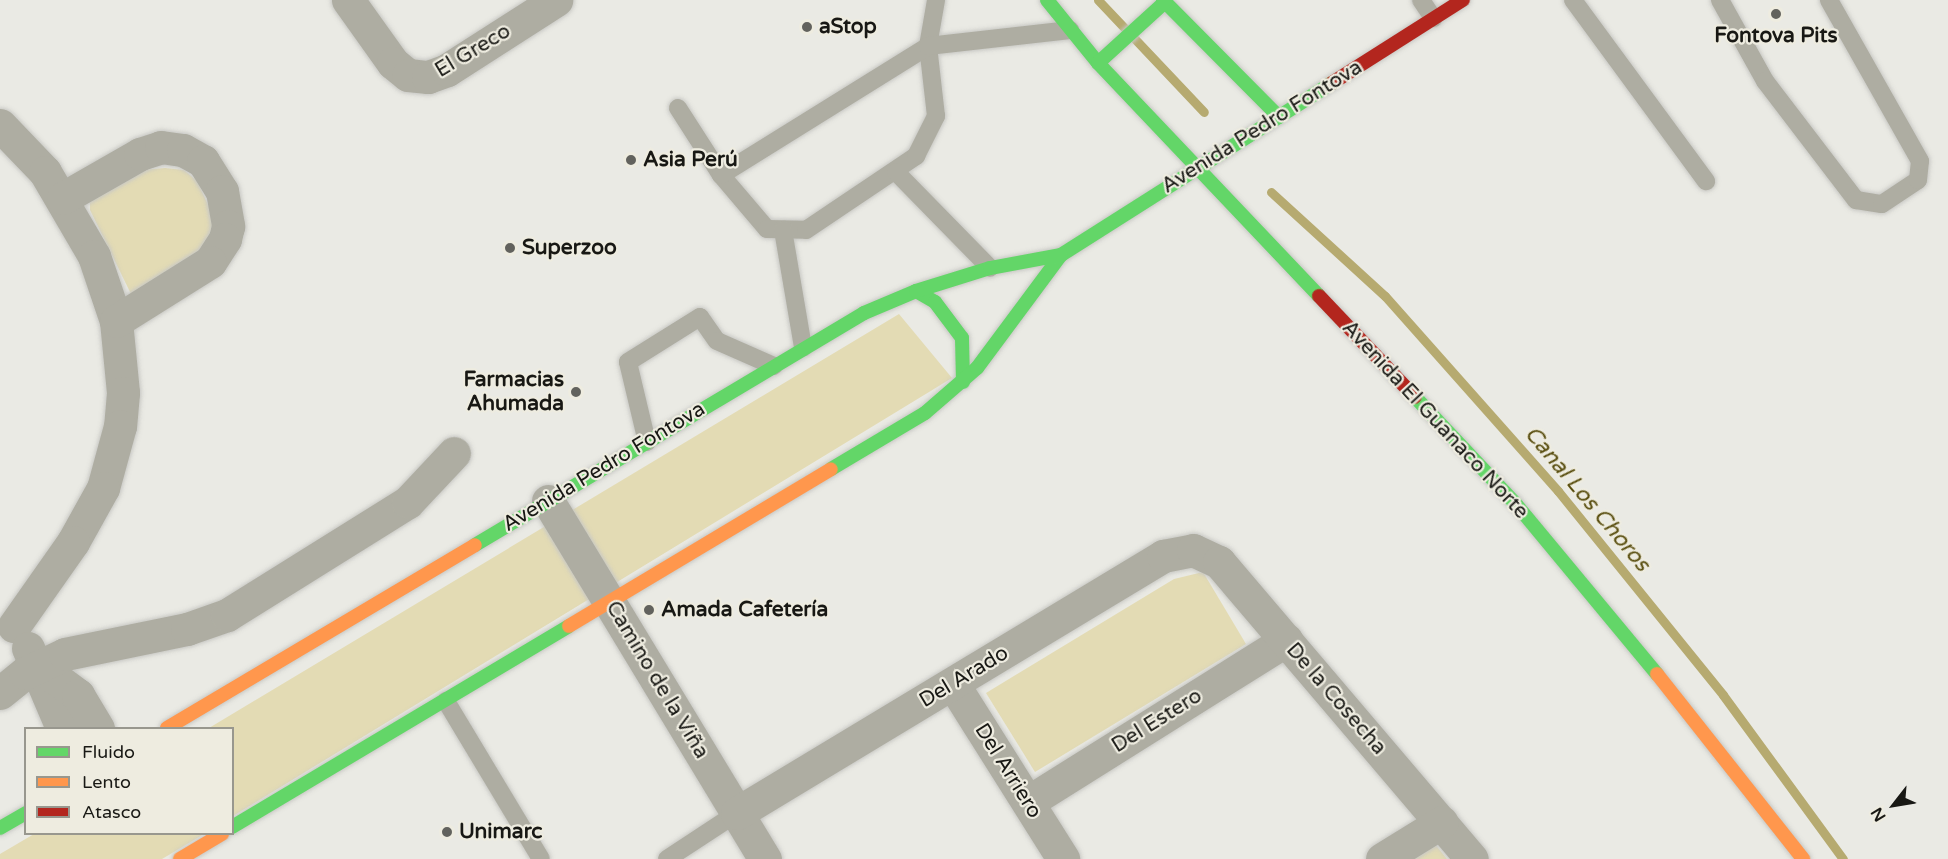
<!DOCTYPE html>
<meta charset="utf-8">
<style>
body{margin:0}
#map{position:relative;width:1948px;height:859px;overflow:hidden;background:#eaeae4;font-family:"Varela Round",sans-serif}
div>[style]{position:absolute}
.green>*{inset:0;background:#e3dbb4}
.stream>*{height:9px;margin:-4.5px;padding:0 4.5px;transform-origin:4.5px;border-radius:4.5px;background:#b6aa70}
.roads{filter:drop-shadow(0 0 2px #c8c8c4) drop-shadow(0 0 2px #c8c8c4)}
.lane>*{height:18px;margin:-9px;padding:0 9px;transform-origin:9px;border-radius:9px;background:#aeada2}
.street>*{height:33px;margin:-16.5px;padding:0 16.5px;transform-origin:16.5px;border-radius:16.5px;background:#aeada2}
.fast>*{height:14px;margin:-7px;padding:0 7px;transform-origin:7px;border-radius:7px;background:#63d668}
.slow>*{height:14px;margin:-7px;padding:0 7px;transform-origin:7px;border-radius:7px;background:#ff974d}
.jam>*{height:14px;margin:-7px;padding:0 7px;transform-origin:7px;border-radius:7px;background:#b3261e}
.dots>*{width:16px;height:16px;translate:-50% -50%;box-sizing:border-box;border:3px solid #eeece0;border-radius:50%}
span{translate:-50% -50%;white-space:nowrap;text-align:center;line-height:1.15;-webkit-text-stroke:4.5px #eeece0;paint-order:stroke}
.poi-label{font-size:21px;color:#181814;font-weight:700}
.left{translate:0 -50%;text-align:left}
.right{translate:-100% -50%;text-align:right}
.street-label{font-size:21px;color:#181814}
.water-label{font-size:22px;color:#594e0f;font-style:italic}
.legend{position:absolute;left:24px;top:727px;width:210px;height:108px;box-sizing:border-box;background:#eeece0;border:2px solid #98978e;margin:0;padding:8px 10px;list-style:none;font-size:18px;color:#181814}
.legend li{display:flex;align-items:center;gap:12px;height:30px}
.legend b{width:30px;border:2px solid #98978e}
.north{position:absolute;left:1864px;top:775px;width:60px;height:60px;-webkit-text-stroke:4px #eeece0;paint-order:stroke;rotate:239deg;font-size:16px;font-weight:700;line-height:24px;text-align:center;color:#181814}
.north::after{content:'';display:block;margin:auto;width:21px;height:27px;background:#181814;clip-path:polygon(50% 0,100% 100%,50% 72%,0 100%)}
</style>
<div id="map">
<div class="green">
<div style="clip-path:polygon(165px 168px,184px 170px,197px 181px,216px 222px,199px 258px,131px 294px,90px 210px,90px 202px,141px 170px)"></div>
<div style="clip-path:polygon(899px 314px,952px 378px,233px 816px,232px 728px,209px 728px)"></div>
<div style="clip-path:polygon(1203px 572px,1246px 644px,1035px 772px,986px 693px,1174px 579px)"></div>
<div style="clip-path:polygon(34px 834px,204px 834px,162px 859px,0 859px,0 854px)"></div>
<div style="clip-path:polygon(1434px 843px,1447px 859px,1408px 859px)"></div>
</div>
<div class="stream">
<div style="left:1098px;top:0;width:154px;rotate:46.6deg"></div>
<div style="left:1271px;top:192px;width:154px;rotate:42.4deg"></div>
<div style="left:1385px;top:296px;width:261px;rotate:48.4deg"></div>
<div style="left:1558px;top:491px;width:262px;rotate:51deg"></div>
<div style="left:1723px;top:695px;width:203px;rotate:53.8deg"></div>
</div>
<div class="roads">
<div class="lane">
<div style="left:1421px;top:0;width:22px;rotate:56deg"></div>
<div style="left:1573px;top:0;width:225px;rotate:53.7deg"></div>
<div style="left:1720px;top:0;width:93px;rotate:60.9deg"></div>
<div style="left:1765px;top:81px;width:150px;rotate:52.6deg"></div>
<div style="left:1856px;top:200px;width:26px;rotate:9deg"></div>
<div style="left:1882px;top:204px;width:43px;rotate:-33.7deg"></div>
<div style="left:1918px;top:180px;width:19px;rotate:-84deg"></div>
<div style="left:1920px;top:161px;width:185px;rotate:-119.5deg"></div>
<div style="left:678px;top:108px;width:80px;rotate:57.3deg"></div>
<div style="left:721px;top:175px;width:71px;rotate:49.6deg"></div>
<div style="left:767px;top:229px;width:39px;rotate:1deg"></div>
<div style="left:806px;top:230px;width:133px;rotate:-33.9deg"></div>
<div style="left:916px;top:156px;width:45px;rotate:-63.4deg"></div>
<div style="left:936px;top:116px;width:70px;rotate:-96.5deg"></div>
<div style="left:928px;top:46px;width:47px;rotate:-80.1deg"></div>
<div style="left:896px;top:172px;width:134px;rotate:45.6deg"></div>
<div style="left:721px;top:175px;width:244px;rotate:-31.9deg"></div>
<div style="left:928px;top:46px;width:143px;rotate:-6.4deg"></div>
<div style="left:783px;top:230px;width:119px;rotate:80.3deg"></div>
<div style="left:647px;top:442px;width:82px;rotate:-103.4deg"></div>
<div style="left:628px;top:362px;width:85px;rotate:-32deg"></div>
<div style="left:700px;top:317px;width:29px;rotate:55deg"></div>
<div style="left:717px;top:341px;width:62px;rotate:23.7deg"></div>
<div style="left:446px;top:701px;width:184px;rotate:59deg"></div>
<div style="left:667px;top:859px;width:84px;rotate:-33.3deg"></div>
</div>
<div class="street">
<div style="left:348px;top:0;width:77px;rotate:54.5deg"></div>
<div style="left:393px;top:63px;width:19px;rotate:39deg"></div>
<div style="left:408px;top:75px;width:20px;rotate:6deg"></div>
<div style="left:428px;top:77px;width:20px;rotate:-20deg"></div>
<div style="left:447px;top:70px;width:130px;rotate:-32.7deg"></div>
<div style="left:0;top:125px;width:65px;rotate:46.2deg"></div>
<div style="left:45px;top:172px;width:97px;rotate:59.7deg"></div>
<div style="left:94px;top:256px;width:69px;rotate:71.3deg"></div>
<div style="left:116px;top:321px;width:72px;rotate:84.4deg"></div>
<div style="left:123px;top:393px;width:33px;rotate:95deg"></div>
<div style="left:120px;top:426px;width:64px;rotate:105.3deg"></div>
<div style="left:103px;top:488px;width:62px;rotate:119.1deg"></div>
<div style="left:73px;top:542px;width:103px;rotate:125.1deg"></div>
<div style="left:63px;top:198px;width:89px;rotate:-29.7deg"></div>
<div style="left:140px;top:154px;width:22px;rotate:-18deg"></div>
<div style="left:161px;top:147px;width:22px;rotate:8deg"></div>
<div style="left:183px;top:150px;width:23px;rotate:29deg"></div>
<div style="left:203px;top:161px;width:36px;rotate:58deg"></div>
<div style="left:222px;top:191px;width:36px;rotate:80deg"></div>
<div style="left:228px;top:226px;width:13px;rotate:103deg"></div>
<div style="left:225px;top:239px;width:27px;rotate:123deg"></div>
<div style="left:210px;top:262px;width:111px;rotate:147.9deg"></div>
<div style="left:548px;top:501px;width:419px;rotate:58.8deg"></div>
<div style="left:28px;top:648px;width:87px;rotate:67deg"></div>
<div style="left:39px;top:666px;width:49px;rotate:36.6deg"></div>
<div style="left:78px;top:695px;width:39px;rotate:59deg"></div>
<div style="left:953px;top:684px;width:207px;rotate:57.8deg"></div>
<div style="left:0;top:693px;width:32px;rotate:-39deg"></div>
<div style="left:25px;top:673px;width:44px;rotate:-25.4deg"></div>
<div style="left:65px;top:654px;width:125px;rotate:-11.6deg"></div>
<div style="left:187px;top:629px;width:42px;rotate:-19.3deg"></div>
<div style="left:227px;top:615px;width:213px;rotate:-32deg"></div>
<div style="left:408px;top:502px;width:67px;rotate:-46.8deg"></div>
<div style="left:1028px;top:802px;width:305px;rotate:-32.1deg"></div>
<div style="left:737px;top:813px;width:498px;rotate:-31.1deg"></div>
<div style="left:1163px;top:556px;width:31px;rotate:-11deg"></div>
<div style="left:1193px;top:550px;width:29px;rotate:25deg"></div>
<div style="left:1219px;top:562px;width:390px;rotate:49.6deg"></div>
<div style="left:1382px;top:859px;width:70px;rotate:-31.7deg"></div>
</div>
<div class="fast">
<div style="left:1047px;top:0;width:81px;rotate:51deg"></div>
<div style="left:1098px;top:63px;width:321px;rotate:46.5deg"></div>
<div style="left:1163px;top:0;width:165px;rotate:45.2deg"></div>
<div style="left:1098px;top:63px;width:91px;rotate:-42.3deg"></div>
<div style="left:916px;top:291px;width:22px;rotate:30deg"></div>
<div style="left:935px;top:302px;width:45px;rotate:53.1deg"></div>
<div style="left:962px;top:338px;width:44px;rotate:88.7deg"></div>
<div style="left:1415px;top:397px;width:146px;rotate:46.7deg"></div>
<div style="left:1515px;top:503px;width:222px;rotate:50.3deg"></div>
<div style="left:831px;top:469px;width:109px;rotate:-30.8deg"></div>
<div style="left:925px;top:413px;width:69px;rotate:-40.9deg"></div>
<div style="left:977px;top:368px;width:141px;rotate:-53.4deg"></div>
<div style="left:1061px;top:255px;width:321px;rotate:-32.4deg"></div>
<div style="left:475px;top:545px;width:453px;rotate:-30.8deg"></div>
<div style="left:864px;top:313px;width:56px;rotate:-22.9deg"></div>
<div style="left:916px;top:291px;width:77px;rotate:-17.3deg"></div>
<div style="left:990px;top:268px;width:72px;rotate:-10.4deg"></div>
<div style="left:232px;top:827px;width:392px;rotate:-30.8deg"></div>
<div style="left:0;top:828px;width:30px;rotate:-30deg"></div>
</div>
<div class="slow">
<div style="left:569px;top:626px;width:305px;rotate:-30.9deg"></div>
<div style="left:1657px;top:674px;width:236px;rotate:51.7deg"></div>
<div style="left:167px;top:728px;width:358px;rotate:-30.7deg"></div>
<div style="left:180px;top:859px;width:49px;rotate:-30.8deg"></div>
</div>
<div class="jam">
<div style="left:1332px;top:83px;width:155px;rotate:-32.4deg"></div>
<div style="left:1319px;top:296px;width:139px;rotate:46.5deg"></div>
</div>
</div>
<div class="dots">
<div style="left:1776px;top:14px;background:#62625d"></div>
<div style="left:807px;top:27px;background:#62625d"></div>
<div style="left:631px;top:160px;background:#62625d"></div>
<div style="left:510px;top:248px;background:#62625d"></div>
<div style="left:576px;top:392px;background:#62625d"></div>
<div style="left:649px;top:610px;background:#62625d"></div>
<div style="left:447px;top:832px;background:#62625d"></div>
</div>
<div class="poi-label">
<span class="left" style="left:819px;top:27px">aStop</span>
<span style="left:1776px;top:36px">Fontova Pits</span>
<span class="left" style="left:643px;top:160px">Asia Perú</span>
<span class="left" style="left:522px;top:248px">Superzoo</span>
<span class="right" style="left:564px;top:392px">Farmacias<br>Ahumada</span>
<span class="left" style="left:661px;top:610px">Amada Cafetería</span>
<span class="left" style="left:459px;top:832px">Unimarc</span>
</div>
<div class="street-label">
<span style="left:473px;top:51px;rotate:-31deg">El Greco</span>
<span style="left:1262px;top:127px;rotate:-32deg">Avenida Pedro Fontova</span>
<span style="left:1435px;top:420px;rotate:47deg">Avenida El Guanaco Norte</span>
<span style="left:604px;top:467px;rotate:-31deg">Avenida Pedro Fontova</span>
<span style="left:964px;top:677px;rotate:-31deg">Del Arado</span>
<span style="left:657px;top:680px;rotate:59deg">Camino de la Viña</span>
<span style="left:1336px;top:699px;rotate:49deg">De la Cosecha</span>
<span style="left:1157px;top:721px;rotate:-32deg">Del Estero</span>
<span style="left:1008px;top:771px;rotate:58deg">Del Arriero</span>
</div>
<div class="water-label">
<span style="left:1587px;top:499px;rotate:50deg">Canal Los Choros</span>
</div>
<ul class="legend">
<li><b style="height:8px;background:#63d668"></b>Fluido</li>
<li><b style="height:8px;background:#ff974d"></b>Lento</li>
<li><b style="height:8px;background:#b3261e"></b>Atasco</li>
</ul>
<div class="north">N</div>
</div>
